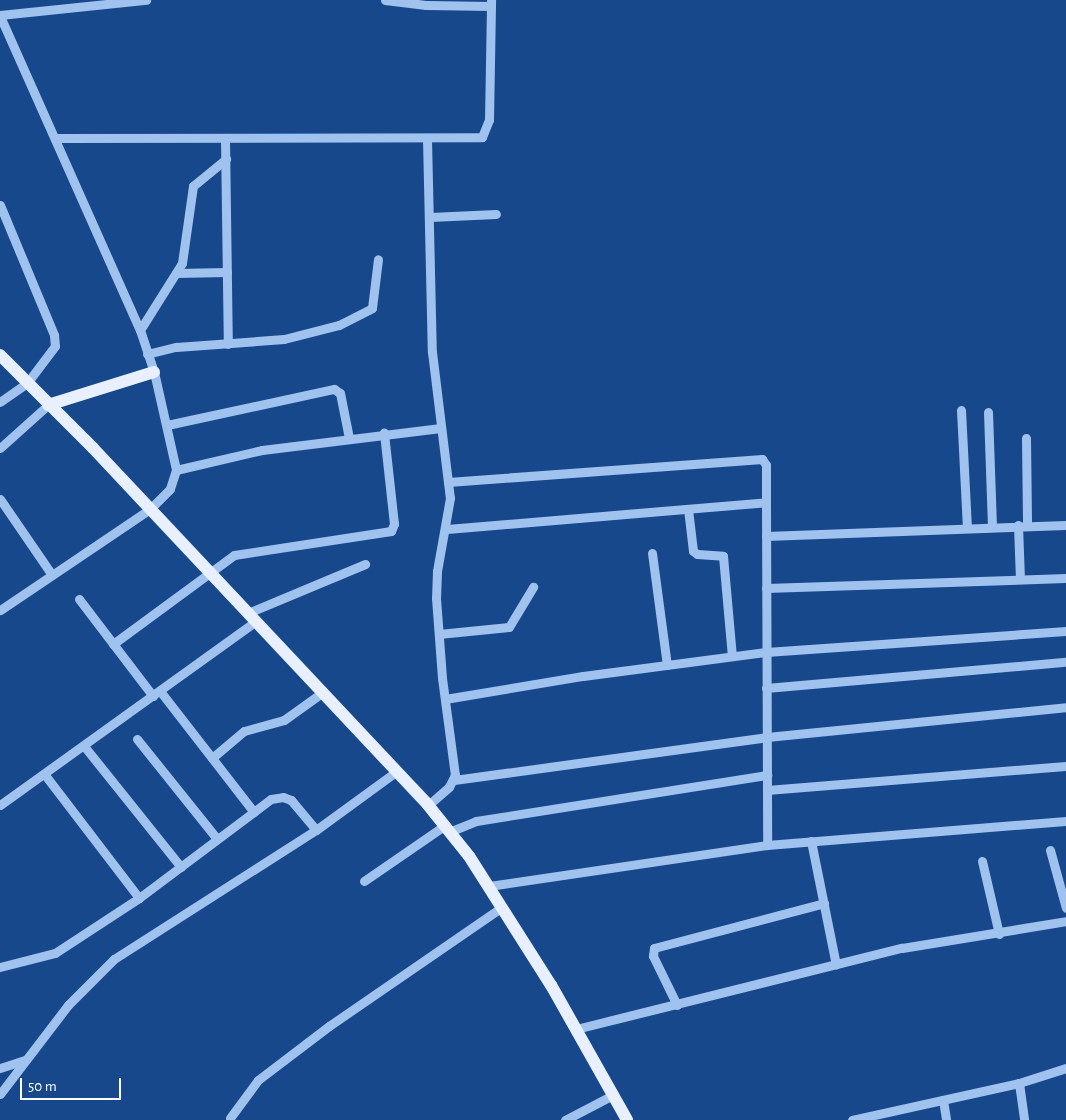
<!DOCTYPE html>
<style>
body{margin:0}
#map{position:relative;width:1066px;height:1120px;overflow:hidden;background:#17488b;font-family:"Alegreya Sans",sans-serif}
div>[style]{position:absolute}
.minor>*{height:9px;margin:-4.5px;padding:0 4.5px;transform-origin:4.5px;border-radius:4.5px;background:#a0c2ef}
.major>*{height:12px;margin:-6px;padding:0 6px;transform-origin:6px;border-radius:6px;background:#e8f0ff}
span{translate:-50% -50%;white-space:nowrap;text-align:center;line-height:1.15;-webkit-text-stroke:4px #17488b;paint-order:stroke}
.scale{position:absolute;left:20px;top:1078px;width:101px;height:22px;box-sizing:border-box;border:2px solid #fff;border-top:0;padding-left:6px;font-size:15px;line-height:18px;white-space:nowrap;color:#fff;-webkit-text-stroke:4px #17488b;paint-order:stroke}
</style>
<div id="map">
<div class="minor">
<div style="left:385px;top:0;width:41px;rotate:7deg"></div>
<div style="left:426px;top:5px;width:65px;rotate:0.9deg"></div>
<div style="left:0;top:15px;width:147px;rotate:-5.9deg"></div>
<div style="left:0;top:16px;width:344px;rotate:66deg"></div>
<div style="left:140px;top:330px;width:44px;rotate:71.6deg"></div>
<div style="left:154px;top:372px;width:100px;rotate:77.3deg"></div>
<div style="left:176px;top:470px;width:20px;rotate:108deg"></div>
<div style="left:170px;top:489px;width:28px;rotate:135deg"></div>
<div style="left:150px;top:509px;width:181px;rotate:146deg"></div>
<div style="left:56px;top:138px;width:426px;rotate:-0.1deg"></div>
<div style="left:482px;top:137px;width:18px;rotate:-68deg"></div>
<div style="left:489px;top:120px;width:120px;rotate:-89deg"></div>
<div style="left:427px;top:139px;width:213px;rotate:88.7deg"></div>
<div style="left:432px;top:352px;width:147px;rotate:83deg"></div>
<div style="left:450px;top:498px;width:74px;rotate:100.1deg"></div>
<div style="left:437px;top:571px;width:27px;rotate:92deg"></div>
<div style="left:436px;top:598px;width:80px;rotate:85.7deg"></div>
<div style="left:442px;top:678px;width:98px;rotate:82.4deg"></div>
<div style="left:455px;top:775px;width:13px;rotate:117deg"></div>
<div style="left:449px;top:787px;width:28px;rotate:139deg"></div>
<div style="left:225px;top:140px;width:204px;rotate:89.2deg"></div>
<div style="left:0;top:205px;width:141px;rotate:67.4deg"></div>
<div style="left:54px;top:335px;width:11px;rotate:85deg"></div>
<div style="left:55px;top:346px;width:46px;rotate:127.1deg"></div>
<div style="left:27px;top:383px;width:33px;rotate:145deg"></div>
<div style="left:430px;top:217px;width:66px;rotate:-2.6deg"></div>
<div style="left:176px;top:273px;width:51px;rotate:-1.1deg"></div>
<div style="left:140px;top:330px;width:79px;rotate:-57.9deg"></div>
<div style="left:182px;top:263px;width:78px;rotate:-81.9deg"></div>
<div style="left:193px;top:186px;width:43px;rotate:-39.3deg"></div>
<div style="left:147px;top:354px;width:30px;rotate:-14deg"></div>
<div style="left:176px;top:347px;width:108px;rotate:-4.2deg"></div>
<div style="left:284px;top:339px;width:57px;rotate:-14.3deg"></div>
<div style="left:339px;top:325px;width:37px;rotate:-27deg"></div>
<div style="left:372px;top:308px;width:49px;rotate:-83deg"></div>
<div style="left:961px;top:410px;width:118px;rotate:87.1deg"></div>
<div style="left:988px;top:412px;width:115px;rotate:88deg"></div>
<div style="left:167px;top:425px;width:171px;rotate:-12.2deg"></div>
<div style="left:334px;top:389px;width:7px;rotate:34deg"></div>
<div style="left:340px;top:393px;width:46px;rotate:78.7deg"></div>
<div style="left:1026px;top:438px;width:86px;rotate:89.3deg"></div>
<div style="left:0;top:448px;width:64px;rotate:-41.9deg"></div>
<div style="left:176px;top:470px;width:88px;rotate:-13.1deg"></div>
<div style="left:262px;top:450px;width:180px;rotate:-7deg"></div>
<div style="left:448px;top:482px;width:315px;rotate:-4.2deg"></div>
<div style="left:762px;top:459px;width:7px;rotate:56deg"></div>
<div style="left:766px;top:465px;width:37px;rotate:90deg"></div>
<div style="left:0;top:499px;width:92px;rotate:55.6deg"></div>
<div style="left:688px;top:509px;width:42px;rotate:83.2deg"></div>
<div style="left:693px;top:551px;width:5px;rotate:37deg"></div>
<div style="left:697px;top:554px;width:26px;rotate:4deg"></div>
<div style="left:723px;top:556px;width:100px;rotate:84.9deg"></div>
<div style="left:1018px;top:525px;width:54px;rotate:87.9deg"></div>
<div style="left:447px;top:529px;width:320px;rotate:-4.8deg"></div>
<div style="left:766px;top:502px;width:343px;rotate:89.8deg"></div>
<div style="left:766px;top:536px;width:300px;rotate:-2.1deg"></div>
<div style="left:652px;top:553px;width:113px;rotate:82.4deg"></div>
<div style="left:766px;top:588px;width:300px;rotate:-1.9deg"></div>
<div style="left:79px;top:599px;width:122px;rotate:52.7deg"></div>
<div style="left:248px;top:613px;width:127px;rotate:-22.7deg"></div>
<div style="left:439px;top:634px;width:70px;rotate:-5.7deg"></div>
<div style="left:509px;top:627px;width:47px;rotate:-59deg"></div>
<div style="left:113px;top:644px;width:150px;rotate:-36.3deg"></div>
<div style="left:234px;top:555px;width:159px;rotate:-8.7deg"></div>
<div style="left:391px;top:531px;width:8px;rotate:-67deg"></div>
<div style="left:394px;top:524px;width:92px;rotate:-96.3deg"></div>
<div style="left:766px;top:688px;width:301px;rotate:-5deg"></div>
<div style="left:160px;top:691px;width:153px;rotate:52.2deg"></div>
<div style="left:445px;top:699px;width:140px;rotate:-9.5deg"></div>
<div style="left:583px;top:676px;width:185px;rotate:-7.5deg"></div>
<div style="left:766px;top:652px;width:301px;rotate:-4deg"></div>
<div style="left:137px;top:739px;width:128px;rotate:51.3deg"></div>
<div style="left:84px;top:746px;width:155px;rotate:51.3deg"></div>
<div style="left:212px;top:758px;width:42px;rotate:-40.2deg"></div>
<div style="left:244px;top:731px;width:41px;rotate:-15.4deg"></div>
<div style="left:284px;top:720px;width:48px;rotate:-35.7deg"></div>
<div style="left:45px;top:775px;width:155px;rotate:52.6deg"></div>
<div style="left:454px;top:780px;width:316px;rotate:-7.8deg"></div>
<div style="left:767px;top:737px;width:301px;rotate:-5.7deg"></div>
<div style="left:767px;top:790px;width:300px;rotate:-4.6deg"></div>
<div style="left:0;top:805px;width:315px;rotate:-35.7deg"></div>
<div style="left:449px;top:832px;width:29px;rotate:-22deg"></div>
<div style="left:476px;top:821px;width:295px;rotate:-9deg"></div>
<div style="left:811px;top:841px;width:126px;rotate:78.6deg"></div>
<div style="left:1050px;top:850px;width:60px;rotate:74.6deg"></div>
<div style="left:982px;top:861px;width:75px;rotate:76.9deg"></div>
<div style="left:364px;top:881px;width:97px;rotate:-34.5deg"></div>
<div style="left:489px;top:886px;width:281px;rotate:-8.4deg"></div>
<div style="left:767px;top:845px;width:300px;rotate:-4.6deg"></div>
<div style="left:0;top:967px;width:57px;rotate:-14.3deg"></div>
<div style="left:55px;top:953px;width:100px;rotate:-33.2deg"></div>
<div style="left:139px;top:898px;width:165px;rotate:-36.9deg"></div>
<div style="left:271px;top:799px;width:12px;rotate:-9deg"></div>
<div style="left:283px;top:797px;width:9px;rotate:21deg"></div>
<div style="left:291px;top:800px;width:39px;rotate:50deg"></div>
<div style="left:677px;top:1005px;width:55px;rotate:-116.1deg"></div>
<div style="left:653px;top:956px;width:8px;rotate:-83deg"></div>
<div style="left:654px;top:948px;width:176px;rotate:-14.8deg"></div>
<div style="left:576px;top:1029px;width:336px;rotate:-14deg"></div>
<div style="left:902px;top:948px;width:166px;rotate:-9.3deg"></div>
<div style="left:0;top:1068px;width:26px;rotate:-18deg"></div>
<div style="left:1019px;top:1083px;width:37px;rotate:82deg"></div>
<div style="left:0;top:1094px;width:112px;rotate:-52.6deg"></div>
<div style="left:68px;top:1005px;width:65px;rotate:-45deg"></div>
<div style="left:114px;top:959px;width:240px;rotate:-32.6deg"></div>
<div style="left:316px;top:830px;width:100px;rotate:-36.1deg"></div>
<div style="left:943px;top:1100px;width:20px;rotate:81deg"></div>
<div style="left:230px;top:1118px;width:47px;rotate:-53.6deg"></div>
<div style="left:258px;top:1080px;width:89px;rotate:-37.3deg"></div>
<div style="left:329px;top:1026px;width:210px;rotate:-34.5deg"></div>
<div style="left:565px;top:1120px;width:54px;rotate:-27.5deg"></div>
<div style="left:852px;top:1120px;width:171px;rotate:-12.5deg"></div>
<div style="left:1019px;top:1083px;width:49px;rotate:-17.7deg"></div>
</div>
<div class="major">
<div style="left:0;top:355px;width:132px;rotate:45deg"></div>
<div style="left:93px;top:448px;width:490px;rotate:46.8deg"></div>
<div style="left:428px;top:805px;width:65px;rotate:51.2deg"></div>
<div style="left:469px;top:856px;width:153px;rotate:57.6deg"></div>
<div style="left:551px;top:985px;width:155px;rotate:60.6deg"></div>
<div style="left:48px;top:405px;width:111px;rotate:-17.3deg"></div>
</div>
<div class="scale">50 m</div>
</div>
